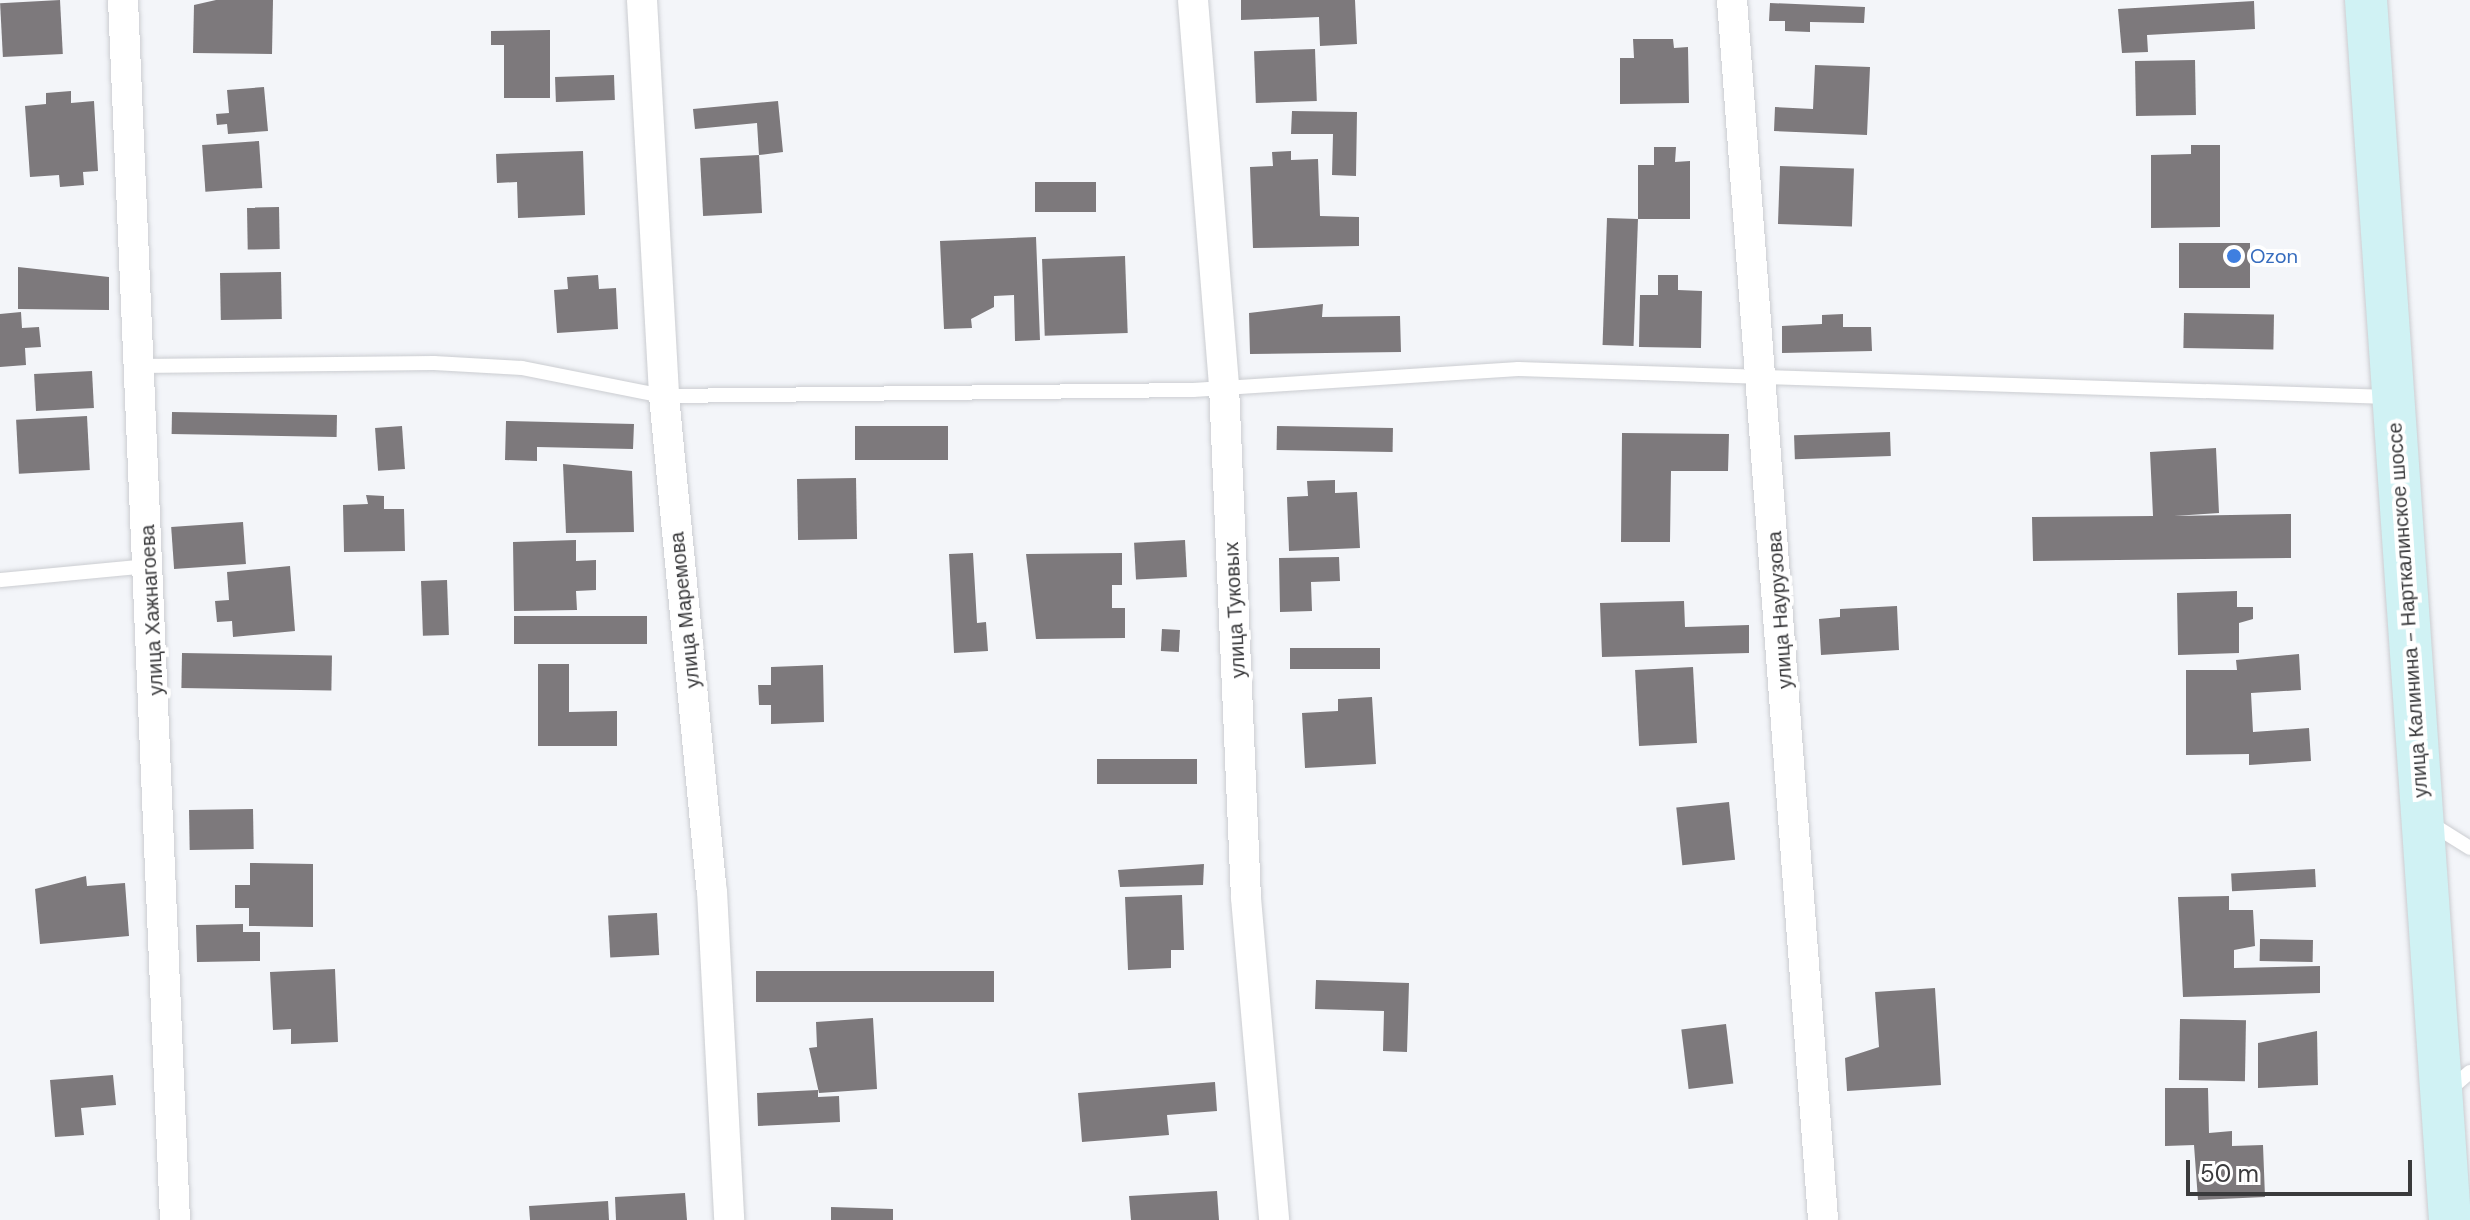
<!DOCTYPE html>
<meta charset="utf-8">
<style>
body{margin:0}
#map{position:relative;width:2470px;height:1220px;overflow:hidden;background:#f3f5f9;font-family:"DM Sans",sans-serif}
div>[style]{position:absolute}
.building>*{inset:0;background:#7d797c;transform-origin:0 0}
.roads{filter:drop-shadow(0 0 2px #cbcdd1) drop-shadow(0 0 2px #cbcdd1)}
.lane>*{height:14px;margin:-7px;padding:0 7px;transform-origin:7px;border-radius:7px;background:#fff}
.street>*{height:30px;margin:-15px;padding:0 15px;transform-origin:15px;border-radius:15px;background:#fff}
.secondary>*{height:42px;margin:-21px;padding:0 21px;transform-origin:21px;border-radius:21px;background:#d0f2f4}
.dots>*{width:22px;height:22px;translate:-50% -50%;box-sizing:border-box;border:4px solid #fff;border-radius:50%}
span{translate:-50% -50%;white-space:nowrap;text-align:center;line-height:1.15;-webkit-text-stroke:8px #fff;paint-order:stroke}
.shop-label{font-size:20px;color:#366cbe}
.left{translate:0 -50%;text-align:left}
.street-label{font-size:20px;color:#3a3a3c}
.scale{position:absolute;left:2186px;top:1160px;width:226px;height:36px;box-sizing:border-box;border:4px solid #3a3a3c;border-top:0;padding-left:10px;font-size:24px;line-height:28px;white-space:nowrap;color:#3a3a3c;-webkit-text-stroke:6px #fff;paint-order:stroke}
</style>
<div id="map">
<div class="building">
<div style="left:60px;top:0;width:54px;height:60px;rotate:87deg"></div>
<div style="clip-path:polygon(216px 0,273px 0,272px 54px,193px 53px,194px 5px)"></div>
<div style="clip-path:polygon(1241px 0,1355px 0,1357px 44px,1320px 46px,1319px 17px,1241px 20px)"></div>
<div style="clip-path:polygon(2254px 1px,2255px 29px,2147px 35px,2148px 52px,2122px 53px,2118px 9px)"></div>
<div style="clip-path:polygon(1770px 3px,1865px 7px,1864px 23px,1810px 22px,1810px 32px,1785px 31px,1785px 21px,1769px 21px)"></div>
<div style="clip-path:polygon(550px 30px,550px 98px,504px 98px,504px 45px,491px 45px,491px 31px)"></div>
<div style="clip-path:polygon(1633px 39px,1673px 39px,1674px 48px,1688px 47px,1689px 103px,1620px 104px,1620px 58px,1634px 58px)"></div>
<div style="left:1315px;top:49px;width:52px;height:61px;rotate:88deg"></div>
<div style="left:2195px;top:60px;width:55px;height:60px;rotate:89deg"></div>
<div style="clip-path:polygon(1815px 65px,1870px 67px,1867px 135px,1774px 131px,1775px 107px,1813px 109px)"></div>
<div style="left:614px;top:75px;width:25px;height:59px;rotate:88deg"></div>
<div style="clip-path:polygon(264px 87px,268px 131px,228px 134px,227px 124px,217px 125px,216px 114px,229px 113px,227px 90px)"></div>
<div style="clip-path:polygon(71px 91px,71px 103px,94px 101px,98px 171px,83px 172px,84px 185px,60px 187px,59px 175px,30px 177px,25px 106px,46px 104px,46px 93px)"></div>
<div style="clip-path:polygon(778px 101px,783px 152px,759px 155px,757px 123px,695px 129px,693px 109px)"></div>
<div style="clip-path:polygon(1292px 111px,1357px 112px,1356px 176px,1332px 175px,1333px 134px,1291px 134px)"></div>
<div style="left:259px;top:141px;width:47px;height:57px;rotate:86deg"></div>
<div style="clip-path:polygon(2191px 145px,2220px 145px,2220px 227px,2151px 228px,2151px 155px,2191px 154px)"></div>
<div style="clip-path:polygon(1654px 147px,1676px 147px,1675px 162px,1690px 161px,1690px 219px,1638px 219px,1638px 165px,1654px 165px)"></div>
<div style="clip-path:polygon(583px 151px,585px 215px,518px 218px,517px 182px,497px 183px,496px 154px)"></div>
<div style="clip-path:polygon(1291px 151px,1291px 160px,1318px 159px,1320px 216px,1359px 217px,1359px 246px,1253px 248px,1250px 167px,1273px 166px,1272px 152px)"></div>
<div style="left:759px;top:155px;width:58px;height:59px;rotate:87deg"></div>
<div style="left:1780px;top:166px;width:74px;height:58px;rotate:2deg"></div>
<div style="left:1096px;top:182px;width:30px;height:61px;rotate:90deg"></div>
<div style="left:279px;top:207px;width:42px;height:32px;rotate:89deg"></div>
<div style="left:1607px;top:218px;width:31px;height:127px;rotate:2deg"></div>
<div style="clip-path:polygon(1036px 237px,1040px 340px,1015px 341px,1014px 295px,994px 296px,994px 307px,971px 319px,972px 328px,944px 329px,940px 241px)"></div>
<div style="left:2179px;top:243px;width:71px;height:45px"></div>
<div style="left:1125px;top:256px;width:77px;height:83px;rotate:88deg"></div>
<div style="clip-path:polygon(18px 267px,109px 277px,109px 310px,18px 309px)"></div>
<div style="left:281px;top:272px;width:47px;height:61px;rotate:89deg"></div>
<div style="clip-path:polygon(598px 275px,599px 289px,616px 288px,618px 329px,557px 333px,554px 290px,568px 289px,567px 277px)"></div>
<div style="clip-path:polygon(1658px 275px,1678px 275px,1678px 290px,1702px 291px,1701px 348px,1639px 347px,1640px 295px,1658px 295px)"></div>
<div style="clip-path:polygon(1323px 304px,1322px 317px,1400px 316px,1401px 352px,1250px 354px,1249px 313px)"></div>
<div style="clip-path:polygon(21px 312px,22px 328px,39px 327px,41px 347px,25px 348px,26px 365px,0 367px,0 314px)"></div>
<div style="left:2184px;top:313px;width:90px;height:35px;rotate:1deg"></div>
<div style="clip-path:polygon(1843px 314px,1843px 327px,1871px 327px,1872px 351px,1782px 353px,1782px 326px,1822px 324px,1822px 315px)"></div>
<div style="left:92px;top:371px;width:37px;height:58px;rotate:87deg"></div>
<div style="left:172px;top:412px;width:165px;height:22px;rotate:1deg"></div>
<div style="left:87px;top:416px;width:54px;height:71px;rotate:87deg"></div>
<div style="clip-path:polygon(506px 421px,634px 424px,633px 449px,537px 447px,537px 461px,505px 460px)"></div>
<div style="left:402px;top:426px;width:43px;height:27px;rotate:86deg"></div>
<div style="left:948px;top:426px;width:34px;height:93px;rotate:90deg"></div>
<div style="left:1277px;top:426px;width:116px;height:24px;rotate:1deg"></div>
<div style="left:1890px;top:432px;width:24px;height:96px;rotate:88deg"></div>
<div style="clip-path:polygon(1622px 433px,1729px 434px,1728px 471px,1671px 471px,1670px 542px,1621px 542px)"></div>
<div style="clip-path:polygon(2216px 448px,2219px 513px,2174px 516px,2291px 514px,2291px 558px,2033px 561px,2032px 517px,2153px 516px,2150px 452px)"></div>
<div style="clip-path:polygon(563px 464px,632px 471px,634px 532px,566px 533px)"></div>
<div style="left:856px;top:478px;width:61px;height:59px;rotate:89deg"></div>
<div style="clip-path:polygon(1335px 480px,1335px 493px,1357px 492px,1360px 548px,1289px 551px,1287px 497px,1308px 496px,1307px 481px)"></div>
<div style="clip-path:polygon(366px 495px,384px 496px,384px 509px,404px 509px,405px 551px,344px 552px,343px 505px,368px 504px)"></div>
<div style="left:243px;top:522px;width:42px;height:72px;rotate:86deg"></div>
<div style="clip-path:polygon(576px 540px,576px 561px,596px 560px,596px 590px,576px 591px,577px 610px,514px 611px,513px 542px)"></div>
<div style="left:1185px;top:540px;width:37px;height:51px;rotate:87deg"></div>
<div style="clip-path:polygon(973px 553px,977px 623px,986px 622px,988px 651px,954px 653px,949px 554px)"></div>
<div style="clip-path:polygon(1122px 553px,1122px 585px,1112px 585px,1112px 608px,1125px 608px,1125px 638px,1036px 639px,1026px 554px)"></div>
<div style="clip-path:polygon(1339px 557px,1340px 581px,1311px 582px,1312px 611px,1280px 612px,1279px 558px)"></div>
<div style="clip-path:polygon(290px 566px,295px 631px,233px 637px,232px 621px,217px 622px,215px 601px,229px 600px,227px 572px)"></div>
<div style="left:447px;top:580px;width:55px;height:26px;rotate:88deg"></div>
<div style="clip-path:polygon(2237px 591px,2237px 607px,2253px 607px,2253px 619px,2239px 623px,2239px 653px,2178px 655px,2177px 593px)"></div>
<div style="clip-path:polygon(1684px 601px,1685px 627px,1749px 625px,1749px 653px,1602px 657px,1600px 603px)"></div>
<div style="clip-path:polygon(1897px 606px,1899px 650px,1821px 655px,1819px 619px,1840px 617px,1840px 609px)"></div>
<div style="left:647px;top:616px;width:28px;height:133px;rotate:90deg"></div>
<div style="left:1162px;top:629px;width:18px;height:22px;rotate:3deg"></div>
<div style="left:1380px;top:648px;width:21px;height:90px;rotate:90deg"></div>
<div style="left:182px;top:653px;width:150px;height:35px;rotate:1deg"></div>
<div style="clip-path:polygon(2299px 654px,2301px 690px,2251px 693px,2253px 732px,2309px 728px,2311px 761px,2249px 765px,2249px 754px,2186px 755px,2186px 670px,2237px 670px,2236px 660px)"></div>
<div style="clip-path:polygon(538px 664px,569px 664px,569px 712px,617px 711px,617px 746px,538px 746px)"></div>
<div style="clip-path:polygon(823px 665px,824px 722px,771px 724px,771px 705px,759px 705px,758px 685px,771px 685px,771px 667px)"></div>
<div style="left:1693px;top:667px;width:76px;height:58px;rotate:87deg"></div>
<div style="clip-path:polygon(1372px 697px,1376px 764px,1305px 768px,1302px 713px,1338px 711px,1338px 699px)"></div>
<div style="left:1097px;top:759px;width:100px;height:25px"></div>
<div style="left:1729px;top:802px;width:58px;height:53px;rotate:84deg"></div>
<div style="left:253px;top:809px;width:40px;height:64px;rotate:89deg"></div>
<div style="clip-path:polygon(250px 863px,313px 864px,313px 927px,249px 926px,249px 908px,235px 908px,235px 885px,250px 885px)"></div>
<div style="clip-path:polygon(1204px 864px,1203px 885px,1120px 887px,1118px 870px)"></div>
<div style="left:2315px;top:869px;width:18px;height:84px;rotate:87deg"></div>
<div style="clip-path:polygon(86px 876px,87px 886px,125px 883px,129px 936px,40px 944px,35px 889px)"></div>
<div style="clip-path:polygon(1182px 895px,1184px 950px,1171px 950px,1171px 968px,1128px 970px,1125px 897px)"></div>
<div style="clip-path:polygon(2229px 896px,2229px 910px,2253px 910px,2255px 946px,2234px 950px,2234px 968px,2320px 966px,2320px 993px,2183px 997px,2178px 897px)"></div>
<div style="left:657px;top:913px;width:42px;height:49px;rotate:87deg"></div>
<div style="clip-path:polygon(243px 924px,243px 932px,260px 932px,260px 961px,197px 962px,196px 925px)"></div>
<div style="left:2260px;top:939px;width:53px;height:22px;rotate:1deg"></div>
<div style="clip-path:polygon(335px 969px,338px 1042px,291px 1044px,291px 1029px,273px 1030px,270px 972px)"></div>
<div style="left:756px;top:971px;width:238px;height:31px"></div>
<div style="clip-path:polygon(1316px 980px,1409px 983px,1407px 1052px,1383px 1051px,1384px 1011px,1315px 1009px)"></div>
<div style="clip-path:polygon(1935px 988px,1941px 1085px,1847px 1091px,1845px 1058px,1879px 1047px,1875px 992px)"></div>
<div style="clip-path:polygon(873px 1018px,877px 1089px,819px 1093px,809px 1048px,817px 1047px,816px 1022px)"></div>
<div style="left:2180px;top:1019px;width:66px;height:61px;rotate:1deg"></div>
<div style="left:1726px;top:1024px;width:60px;height:45px;rotate:83deg"></div>
<div style="clip-path:polygon(2317px 1031px,2318px 1085px,2258px 1088px,2258px 1043px)"></div>
<div style="clip-path:polygon(113px 1075px,116px 1105px,81px 1108px,84px 1135px,55px 1137px,50px 1080px)"></div>
<div style="clip-path:polygon(1215px 1082px,1217px 1111px,1167px 1115px,1169px 1135px,1082px 1142px,1078px 1093px)"></div>
<div style="clip-path:polygon(2165px 1088px,2208px 1088px,2209px 1133px,2232px 1131px,2232px 1146px,2263px 1145px,2265px 1197px,2198px 1200px,2194px 1145px,2165px 1146px)"></div>
<div style="clip-path:polygon(818px 1090px,818px 1097px,839px 1096px,840px 1122px,758px 1126px,757px 1093px)"></div>
<div style="clip-path:polygon(1217px 1191px,1219px 1220px,1131px 1220px,1129px 1196px)"></div>
<div style="clip-path:polygon(685px 1193px,687px 1220px,616px 1220px,615px 1197px)"></div>
<div style="clip-path:polygon(608px 1201px,609px 1220px,530px 1220px,529px 1206px)"></div>
<div style="clip-path:polygon(831px 1207px,893px 1209px,893px 1220px,831px 1220px)"></div>
</div>
<div class="roads">
<div class="lane">
<div style="left:139px;top:366px;width:295px;rotate:-0.6deg"></div>
<div style="left:434px;top:363px;width:88px;rotate:3.3deg"></div>
<div style="left:522px;top:368px;width:145px;rotate:11.2deg"></div>
<div style="left:664px;top:396px;width:529px;rotate:-0.65deg"></div>
<div style="left:1193px;top:390px;width:326px;rotate:-3.7deg"></div>
<div style="left:1518px;top:369px;width:872px;rotate:1.84deg"></div>
<div style="left:0;top:580px;width:150px;rotate:-5.4deg"></div>
<div style="left:2430px;top:823px;width:47px;rotate:32deg"></div>
<div style="left:2448px;top:1091px;width:29px;rotate:-41deg"></div>
</div>
<div class="street">
<div style="left:123px;top:0;width:1221px;rotate:87.56deg"></div>
<div style="left:642px;top:0;width:397px;rotate:86.8deg"></div>
<div style="left:664px;top:396px;width:497px;rotate:84.5deg"></div>
<div style="left:712px;top:891px;width:329px;rotate:87deg"></div>
<div style="left:1193px;top:0;width:387px;rotate:85.4deg"></div>
<div style="left:1224px;top:386px;width:512px;rotate:87.54deg"></div>
<div style="left:1246px;top:898px;width:323px;rotate:85deg"></div>
<div style="left:1732px;top:0;width:1223px;rotate:85.73deg"></div>
</div>
<div class="secondary">
<div style="left:2366px;top:0;width:1223px;rotate:86.06deg"></div>
</div>
</div>
<div class="dots">
<div style="left:2234px;top:256px;background:#3f7fe0"></div>
</div>
<div class="shop-label">
<span class="left" style="left:2250px;top:256px">Ozon</span>
</div>
<div class="street-label">
<span style="left:152px;top:610px;rotate:-93deg">улица Хажнагоева</span>
<span style="left:685px;top:610px;rotate:-96deg">улица Маремова</span>
<span style="left:1235px;top:610px;rotate:-93deg">улица Туковых</span>
<span style="left:1780px;top:610px;rotate:-94deg">улица Наурузова</span>
<span style="left:2408px;top:610px;rotate:-94deg">улица Калинина - Нарткалинское шоссе</span>
</div>
<div class="scale">50 m</div>
</div>
